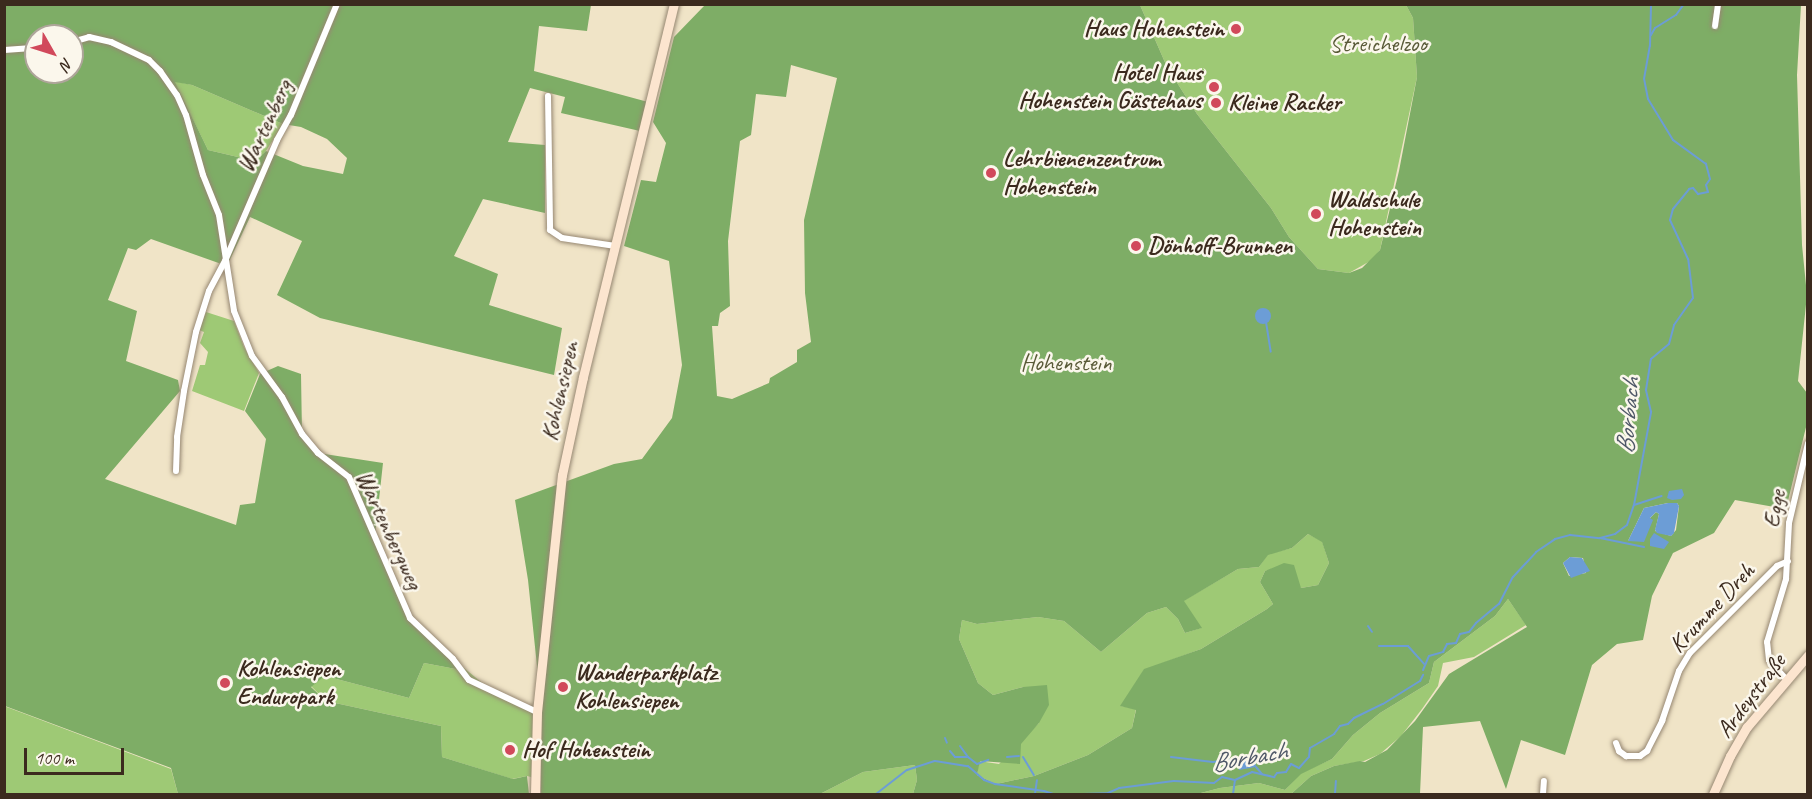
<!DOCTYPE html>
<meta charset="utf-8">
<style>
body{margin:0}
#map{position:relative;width:1812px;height:799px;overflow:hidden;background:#f0e4c7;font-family:Caveat,sans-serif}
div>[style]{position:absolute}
.green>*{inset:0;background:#9ec975}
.forest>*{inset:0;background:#7ead66}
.water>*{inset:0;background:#6c9dd6}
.round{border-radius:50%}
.stream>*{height:2px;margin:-1px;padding:0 1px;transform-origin:1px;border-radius:1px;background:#6c9dd6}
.roads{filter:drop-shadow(0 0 2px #968772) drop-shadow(0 0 2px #968772)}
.street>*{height:6px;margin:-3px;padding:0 3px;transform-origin:3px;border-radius:3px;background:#fff}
.secondary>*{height:9px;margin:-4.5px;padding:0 4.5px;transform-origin:4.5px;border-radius:4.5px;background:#fce5cf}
.dots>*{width:16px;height:16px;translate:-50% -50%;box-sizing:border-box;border:3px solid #fbf7ec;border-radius:50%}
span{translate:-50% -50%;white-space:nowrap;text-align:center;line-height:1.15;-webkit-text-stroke:5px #fbf7ec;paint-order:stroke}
.poi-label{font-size:24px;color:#3b2a1e;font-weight:700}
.right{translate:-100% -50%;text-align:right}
.left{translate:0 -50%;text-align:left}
.park-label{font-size:24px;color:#595a38}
.street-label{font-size:24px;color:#3b2a1e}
.water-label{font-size:26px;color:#4f5868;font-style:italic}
.frame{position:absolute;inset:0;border:6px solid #3b2a1e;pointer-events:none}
.north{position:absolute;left:24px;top:24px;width:60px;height:60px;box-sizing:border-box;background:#fbf7ec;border:2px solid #aea59a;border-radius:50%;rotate:129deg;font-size:16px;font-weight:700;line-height:24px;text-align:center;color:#3b2a1e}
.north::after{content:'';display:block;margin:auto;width:21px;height:27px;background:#d1495b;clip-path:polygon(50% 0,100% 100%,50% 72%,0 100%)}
.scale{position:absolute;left:24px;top:748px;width:100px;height:27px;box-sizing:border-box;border:3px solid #3b2a1e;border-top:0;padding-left:8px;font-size:18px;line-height:21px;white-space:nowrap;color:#3b2a1e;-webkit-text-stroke:4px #fbf7ec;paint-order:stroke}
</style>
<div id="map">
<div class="green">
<div style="clip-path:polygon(1140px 5px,1406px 5px,1413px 18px,1417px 77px,1380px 250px,1372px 260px,1349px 273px,1318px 269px,1289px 237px,1271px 208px,1197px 114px,1167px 67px)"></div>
<div style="clip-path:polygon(174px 81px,192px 85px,283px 124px,266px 151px,255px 161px,208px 150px)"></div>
<div style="clip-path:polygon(206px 312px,234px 321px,244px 347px,259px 373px,244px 411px,192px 391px,200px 365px,205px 365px,208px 352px,200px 343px,204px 332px,199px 330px)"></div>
<div style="clip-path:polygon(1308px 534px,1322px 541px,1329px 563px,1318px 585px,1301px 588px,1278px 568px,1265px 571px,1260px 582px,1273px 604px,1267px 609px,1201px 649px,1144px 670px,1121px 706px,1136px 709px,1132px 728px,1088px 755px,1034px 776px,996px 784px,977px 775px,979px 761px,999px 764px,1039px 723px,1023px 687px,993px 695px,978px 683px,959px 639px,962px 620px,977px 624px,1038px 617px,1064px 621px,1101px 652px,1147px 613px,1166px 607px,1178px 619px,1185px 633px,1201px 628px,1183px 601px,1238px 569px,1259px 567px,1268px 554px,1292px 548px)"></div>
<div style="clip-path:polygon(1508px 599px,1526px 625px,1474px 657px,1443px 663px,1438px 686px,1422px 709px,1401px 736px,1380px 754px,1364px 761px,1334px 766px,1311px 776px,1291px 794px,1197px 794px,1220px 788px,1259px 783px,1285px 790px,1301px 773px,1332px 759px,1353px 735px,1380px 713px,1429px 683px,1434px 662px,1495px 616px)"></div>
<div style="clip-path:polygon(424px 663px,461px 670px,464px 668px,486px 686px,533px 709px,539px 779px,527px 776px,512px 779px,442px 757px,441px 726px,326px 701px,311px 686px,325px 676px,409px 698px)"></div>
<div style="clip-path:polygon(4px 706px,171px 769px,178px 794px,5px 794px)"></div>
<div style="clip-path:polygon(915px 765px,917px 780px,913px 794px,820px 794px,863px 772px)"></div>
</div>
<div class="forest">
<div style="clip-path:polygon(evenodd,4px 5px,591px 5px,587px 31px,539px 26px,534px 71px,648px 102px,640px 131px,561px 113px,565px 97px,530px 88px,508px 142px,545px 145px,545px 213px,483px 199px,454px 256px,498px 274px,489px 305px,562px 328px,554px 375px,320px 318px,277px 295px,302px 241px,250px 217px,227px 266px,151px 239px,136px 250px,128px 248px,108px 300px,137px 311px,126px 361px,178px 380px,180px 391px,105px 479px,236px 525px,240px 505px,255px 503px,266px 439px,245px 411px,260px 374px,278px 366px,301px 374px,302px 434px,318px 453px,383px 463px,375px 536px,410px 618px,461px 670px,424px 663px,409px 698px,325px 676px,311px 687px,326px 701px,441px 726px,442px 757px,513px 779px,527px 776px,529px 794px,178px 794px,171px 768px,5px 706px,4px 5px,36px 36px,72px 36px,72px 72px,36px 72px,36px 36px,4px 5px,175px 82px,192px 85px,283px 124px,301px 127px,327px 139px,347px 158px,343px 174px,303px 166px,266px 151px,255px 161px,208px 150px,175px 82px)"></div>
<div style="clip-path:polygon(evenodd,705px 5px,1140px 5px,1167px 67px,1197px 114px,1271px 208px,1289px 237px,1318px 269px,1349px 273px,1362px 268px,1380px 250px,1399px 171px,1417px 77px,1413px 18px,1406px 5px,1801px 5px,1797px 75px,1802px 245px,1807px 295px,1798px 381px,1807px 393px,1808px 419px,1786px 509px,1735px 500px,1714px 533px,1673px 553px,1652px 596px,1643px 640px,1617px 644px,1592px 665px,1565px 755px,1521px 740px,1506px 789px,1480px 721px,1423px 727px,1420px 794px,1291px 794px,1311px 776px,1334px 766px,1360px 761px,1365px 762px,1387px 750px,1415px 721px,1449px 674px,1527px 627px,1508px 599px,1495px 616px,1434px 662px,1429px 683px,1380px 713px,1353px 735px,1332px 759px,1301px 774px,1285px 790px,1259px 783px,1220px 788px,1197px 794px,913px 794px,917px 780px,915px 765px,863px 772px,820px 794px,541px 794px,541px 718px,537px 666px,528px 580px,515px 500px,614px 464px,642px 459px,672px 418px,682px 365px,669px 261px,624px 246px,641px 180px,656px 182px,666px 143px,653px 122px,674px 37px,705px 5px,791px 65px,837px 78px,804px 220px,805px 293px,811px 342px,797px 350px,797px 362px,770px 378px,769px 383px,732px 399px,717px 396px,712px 326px,718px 326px,720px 313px,730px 306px,728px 241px,740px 141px,751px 135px,756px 94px,786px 97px,791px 65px,705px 5px,1668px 503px,1677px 503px,1679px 506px,1676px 530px,1671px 536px,1655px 531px,1659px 514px,1656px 512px,1628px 541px,1644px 508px,1668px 503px,705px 5px,1308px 534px,1322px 542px,1329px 563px,1318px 585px,1301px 588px,1294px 565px,1284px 563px,1265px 571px,1260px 582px,1273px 604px,1267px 609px,1201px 649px,1144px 669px,1120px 706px,1136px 710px,1132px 728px,1088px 755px,1034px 776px,996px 784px,977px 775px,980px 761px,1020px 764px,1021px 744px,1039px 723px,1049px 705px,1047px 685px,1023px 687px,993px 695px,978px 683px,959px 639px,962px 620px,977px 624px,1038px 617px,1064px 621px,1101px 652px,1147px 613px,1166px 607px,1178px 619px,1185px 633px,1202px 628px,1184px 601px,1238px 569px,1259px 567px,1268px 555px,1292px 548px,1308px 534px,705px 5px,1570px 557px,1583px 558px,1586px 573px,1569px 576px,1563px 563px,1570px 557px)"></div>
</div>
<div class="water">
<div class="round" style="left:1255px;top:308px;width:16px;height:16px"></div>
<div style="clip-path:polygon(1682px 489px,1684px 495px,1681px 499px,1672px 500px,1667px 498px,1669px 491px)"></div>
<div style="clip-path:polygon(1668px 503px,1677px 503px,1679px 506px,1674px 533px,1671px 536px,1657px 533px,1655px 530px,1659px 514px,1656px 512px,1650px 518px,1653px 520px,1644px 542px,1628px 541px,1644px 508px)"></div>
<div style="clip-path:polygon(1654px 533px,1669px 542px,1664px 549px,1650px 546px,1650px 539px)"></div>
<div style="clip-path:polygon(1570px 557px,1582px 558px,1590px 571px,1571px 578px,1563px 563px)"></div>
<div style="clip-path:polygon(1255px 757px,1256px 767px,1239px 770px,1238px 764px,1243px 763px,1243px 758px)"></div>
</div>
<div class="stream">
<div style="left:1651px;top:35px;width:8px;rotate:-60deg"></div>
<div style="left:1655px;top:28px;width:25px;rotate:-32deg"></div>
<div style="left:1676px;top:15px;width:14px;rotate:-54deg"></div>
<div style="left:1266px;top:322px;width:30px;rotate:81deg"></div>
<div style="left:1634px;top:505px;width:29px;rotate:-18deg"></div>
<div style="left:1600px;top:538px;width:45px;rotate:11.6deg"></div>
<div style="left:1368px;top:626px;width:7px;rotate:56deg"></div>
<div style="left:1379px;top:646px;width:29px"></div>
<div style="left:1408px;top:646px;width:24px;rotate:48deg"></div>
<div style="left:1423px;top:670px;width:15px;rotate:-67deg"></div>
<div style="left:1429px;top:656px;width:15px;rotate:-16deg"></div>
<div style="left:1443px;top:652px;width:9px;rotate:-63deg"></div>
<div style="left:1447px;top:644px;width:9px;rotate:-6deg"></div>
<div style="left:1456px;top:643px;width:10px;rotate:-66deg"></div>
<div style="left:1460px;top:634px;width:9px;rotate:-13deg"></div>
<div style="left:1469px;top:632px;width:11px;rotate:-52deg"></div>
<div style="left:1476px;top:623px;width:30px;rotate:-40deg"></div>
<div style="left:1499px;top:604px;width:30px;rotate:-63deg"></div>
<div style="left:1513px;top:577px;width:34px;rotate:-47deg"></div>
<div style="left:1536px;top:552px;width:23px;rotate:-34deg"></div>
<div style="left:1555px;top:539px;width:16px;rotate:-15deg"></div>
<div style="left:1570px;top:535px;width:30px;rotate:6deg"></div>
<div style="left:1600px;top:538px;width:16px;rotate:-15deg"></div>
<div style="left:1615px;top:534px;width:15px;rotate:-37deg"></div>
<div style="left:1627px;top:525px;width:21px;rotate:-71deg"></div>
<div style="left:1634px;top:505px;width:95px;rotate:-79.6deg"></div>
<div style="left:1651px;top:412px;width:23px;rotate:-103deg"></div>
<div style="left:1646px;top:390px;width:31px;rotate:-81deg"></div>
<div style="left:1651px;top:359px;width:23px;rotate:-40deg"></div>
<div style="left:1669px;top:344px;width:20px;rotate:-75deg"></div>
<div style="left:1674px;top:325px;width:33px;rotate:-55deg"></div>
<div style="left:1693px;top:298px;width:39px;rotate:-97deg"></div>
<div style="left:1688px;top:259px;width:43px;rotate:-114.8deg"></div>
<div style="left:1670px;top:220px;width:11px;rotate:-75deg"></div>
<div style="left:1673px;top:209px;width:26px;rotate:-51deg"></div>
<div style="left:1689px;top:189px;width:4px;rotate:-14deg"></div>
<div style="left:1693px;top:188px;width:8px;rotate:50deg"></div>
<div style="left:1698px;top:194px;width:10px;rotate:-11deg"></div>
<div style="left:1708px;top:192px;width:7px;rotate:-106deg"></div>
<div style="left:1706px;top:185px;width:7px;rotate:-56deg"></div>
<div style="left:1710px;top:179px;width:16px;rotate:-105deg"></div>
<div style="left:1706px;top:164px;width:41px;rotate:-144deg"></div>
<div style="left:1673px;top:140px;width:48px;rotate:-121.4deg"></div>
<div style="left:1648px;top:99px;width:20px;rotate:-101deg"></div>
<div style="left:1644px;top:79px;width:34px;rotate:-80deg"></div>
<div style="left:1650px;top:46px;width:42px;rotate:-88.6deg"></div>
<div style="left:945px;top:738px;width:5px;rotate:68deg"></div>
<div style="left:960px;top:746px;width:14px;rotate:54deg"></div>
<div style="left:950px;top:751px;width:8px;rotate:50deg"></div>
<div style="left:955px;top:757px;width:13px"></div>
<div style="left:968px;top:757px;width:11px;rotate:38deg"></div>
<div style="left:977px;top:764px;width:12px;rotate:-20deg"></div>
<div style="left:1007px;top:757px;width:12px;rotate:-5deg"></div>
<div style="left:1023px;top:757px;width:21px;rotate:59deg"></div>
<div style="left:1171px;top:757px;width:42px;rotate:6.8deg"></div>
<div style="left:1213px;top:762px;width:22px;rotate:-8deg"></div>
<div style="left:1256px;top:767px;width:9px;rotate:49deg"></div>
<div style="left:876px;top:794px;width:39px;rotate:-38deg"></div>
<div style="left:907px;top:770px;width:29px;rotate:-18deg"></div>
<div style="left:935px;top:761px;width:33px;rotate:9deg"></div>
<div style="left:968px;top:766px;width:21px;rotate:41deg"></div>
<div style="left:984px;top:780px;width:12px;rotate:20deg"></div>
<div style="left:995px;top:784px;width:49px;rotate:8.1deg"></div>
<div style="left:1044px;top:791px;width:9px;rotate:18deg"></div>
<div style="left:1035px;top:794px;width:14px;rotate:-82deg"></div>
<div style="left:1083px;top:794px;width:25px;rotate:-2deg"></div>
<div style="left:1108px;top:793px;width:12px;rotate:-24deg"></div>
<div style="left:1119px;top:788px;width:55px;rotate:-7.3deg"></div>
<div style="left:1174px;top:781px;width:40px;rotate:2.9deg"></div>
<div style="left:1214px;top:783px;width:10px;rotate:-37deg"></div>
<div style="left:1222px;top:777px;width:13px;rotate:13deg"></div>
<div style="left:1235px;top:780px;width:19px;rotate:-25deg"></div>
<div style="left:1252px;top:772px;width:23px;rotate:13deg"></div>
<div style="left:1274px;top:777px;width:5px;rotate:-53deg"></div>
<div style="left:1277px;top:773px;width:9px;rotate:-6deg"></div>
<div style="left:1286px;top:772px;width:9px;rotate:-58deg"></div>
<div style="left:1291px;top:764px;width:9px;rotate:27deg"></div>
<div style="left:1299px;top:768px;width:15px;rotate:-48deg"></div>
<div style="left:1309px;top:757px;width:9px;rotate:-84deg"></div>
<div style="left:1310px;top:748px;width:28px;rotate:-30deg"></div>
<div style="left:1334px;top:734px;width:10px;rotate:-53deg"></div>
<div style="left:1340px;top:726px;width:8px;rotate:-14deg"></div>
<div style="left:1348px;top:724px;width:8px;rotate:-45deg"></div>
<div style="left:1354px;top:718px;width:32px;rotate:-26deg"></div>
<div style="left:1383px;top:704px;width:44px;rotate:-31.9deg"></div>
<div style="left:1420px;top:681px;width:7px;rotate:-63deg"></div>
<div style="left:1233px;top:794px;width:14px;rotate:-82deg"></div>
<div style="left:1335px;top:794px;width:13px;rotate:-86deg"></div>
</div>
<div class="roads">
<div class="street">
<div style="left:1715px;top:26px;width:22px;rotate:-82deg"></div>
<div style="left:72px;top:42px;width:18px;rotate:-16deg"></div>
<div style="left:89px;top:37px;width:23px;rotate:13deg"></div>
<div style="left:111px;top:42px;width:42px;rotate:25.3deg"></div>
<div style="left:149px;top:60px;width:16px;rotate:45deg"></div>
<div style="left:160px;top:71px;width:29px;rotate:55deg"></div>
<div style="left:177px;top:95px;width:22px;rotate:66deg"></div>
<div style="left:186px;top:115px;width:62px;rotate:74.2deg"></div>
<div style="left:203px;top:175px;width:43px;rotate:68.2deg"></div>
<div style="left:219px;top:215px;width:97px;rotate:81.1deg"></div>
<div style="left:234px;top:311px;width:48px;rotate:68.2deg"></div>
<div style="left:252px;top:356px;width:51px;rotate:53.8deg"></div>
<div style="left:282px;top:397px;width:42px;rotate:61.6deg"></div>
<div style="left:302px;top:434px;width:25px;rotate:50deg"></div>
<div style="left:318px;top:453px;width:39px;rotate:38deg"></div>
<div style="left:349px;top:477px;width:154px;rotate:66.6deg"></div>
<div style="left:410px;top:618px;width:59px;rotate:43.6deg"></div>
<div style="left:453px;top:659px;width:26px;rotate:53deg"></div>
<div style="left:469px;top:680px;width:75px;rotate:25.2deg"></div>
<div style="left:4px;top:50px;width:32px;rotate:-4deg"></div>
<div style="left:548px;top:96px;width:134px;rotate:89.1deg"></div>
<div style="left:550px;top:230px;width:14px;rotate:34deg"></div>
<div style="left:562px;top:238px;width:54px;rotate:8.6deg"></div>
<div style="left:176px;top:471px;width:34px;rotate:-88deg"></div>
<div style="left:177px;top:437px;width:47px;rotate:-81.3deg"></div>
<div style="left:184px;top:391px;width:60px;rotate:-78.5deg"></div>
<div style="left:196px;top:332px;width:43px;rotate:-72.4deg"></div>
<div style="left:209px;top:291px;width:34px;rotate:-62deg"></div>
<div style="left:225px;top:261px;width:132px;rotate:-66.7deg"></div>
<div style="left:277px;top:140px;width:29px;rotate:-61deg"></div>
<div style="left:291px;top:115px;width:120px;rotate:-67.5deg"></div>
<div style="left:1786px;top:679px;width:25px;rotate:-132deg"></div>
<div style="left:1769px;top:660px;width:18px;rotate:-96deg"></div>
<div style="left:1767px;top:642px;width:66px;rotate:-73.2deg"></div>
<div style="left:1786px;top:579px;width:56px;rotate:-86.9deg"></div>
<div style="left:1789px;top:523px;width:82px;rotate:-76.6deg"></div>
<div style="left:1616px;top:743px;width:9px;rotate:69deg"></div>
<div style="left:1619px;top:751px;width:9px;rotate:36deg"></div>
<div style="left:1626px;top:756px;width:14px"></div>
<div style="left:1640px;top:756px;width:9px;rotate:-36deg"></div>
<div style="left:1647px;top:751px;width:34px;rotate:-63deg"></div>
<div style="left:1662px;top:721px;width:53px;rotate:-71.2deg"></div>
<div style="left:1679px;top:671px;width:21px;rotate:-59deg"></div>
<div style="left:1690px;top:653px;width:123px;rotate:-45deg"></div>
<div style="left:1777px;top:566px;width:12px;rotate:-24deg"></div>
<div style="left:1543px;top:794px;width:13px;rotate:-86deg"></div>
</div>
<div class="secondary">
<div style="left:535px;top:794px;width:82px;rotate:-88.6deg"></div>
<div style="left:537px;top:712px;width:238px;rotate:-84deg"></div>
<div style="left:562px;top:475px;width:100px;rotate:-77.9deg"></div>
<div style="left:583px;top:377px;width:384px;rotate:-76.3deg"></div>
<div style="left:1713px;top:794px;width:42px;rotate:-65.9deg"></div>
<div style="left:1730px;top:756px;width:34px;rotate:-60deg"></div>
<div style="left:1747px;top:727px;width:94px;rotate:-49.7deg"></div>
</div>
</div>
<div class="dots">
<div style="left:1236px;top:29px;background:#d1495b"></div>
<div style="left:1214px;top:87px;background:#d1495b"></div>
<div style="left:1216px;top:103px;background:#d1495b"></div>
<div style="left:991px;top:173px;background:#d1495b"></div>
<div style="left:1316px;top:214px;background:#d1495b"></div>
<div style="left:1136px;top:246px;background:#d1495b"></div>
<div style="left:225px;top:683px;background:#d1495b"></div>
<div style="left:563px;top:687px;background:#d1495b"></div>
<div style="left:510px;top:750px;background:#d1495b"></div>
</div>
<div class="poi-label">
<span class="right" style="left:1224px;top:29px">Haus Hohenstein</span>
<span class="right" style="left:1202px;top:87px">Hotel Haus<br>Hohenstein Gästehaus</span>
<span class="left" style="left:1228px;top:103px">Kleine Racker</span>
<span class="left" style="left:1003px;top:173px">Lehrbienenzentrum<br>Hohenstein</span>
<span class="left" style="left:1328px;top:214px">Waldschule<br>Hohenstein</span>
<span class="left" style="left:1148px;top:246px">Dönhoff-Brunnen</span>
<span class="left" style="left:237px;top:683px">Kohlensiepen<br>Enduropark</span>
<span class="left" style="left:575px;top:687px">Wanderparkplatz<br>Kohlensiepen</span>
<span class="left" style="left:522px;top:750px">Hof Hohenstein</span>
</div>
<div class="park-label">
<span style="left:1378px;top:44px">Streichelzoo</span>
<span style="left:1066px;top:363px">Hohenstein</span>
</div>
<div class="street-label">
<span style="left:265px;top:126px;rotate:-65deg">Wartenberg</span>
<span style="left:560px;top:391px;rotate:-77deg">Kohlensiepen</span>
<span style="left:1775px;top:509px;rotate:-81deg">Egge</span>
<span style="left:389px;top:530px;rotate:65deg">Wartenbergweg</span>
<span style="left:1712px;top:608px;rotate:-47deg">Krumme Dreh</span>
<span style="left:1751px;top:696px;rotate:-53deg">Ardeystraße</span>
</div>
<div class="water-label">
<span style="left:1628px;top:416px;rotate:-85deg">Borbach</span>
<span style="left:1249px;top:757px;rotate:-10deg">Borbach</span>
</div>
<div class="frame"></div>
<div class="north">N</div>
<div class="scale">100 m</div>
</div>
